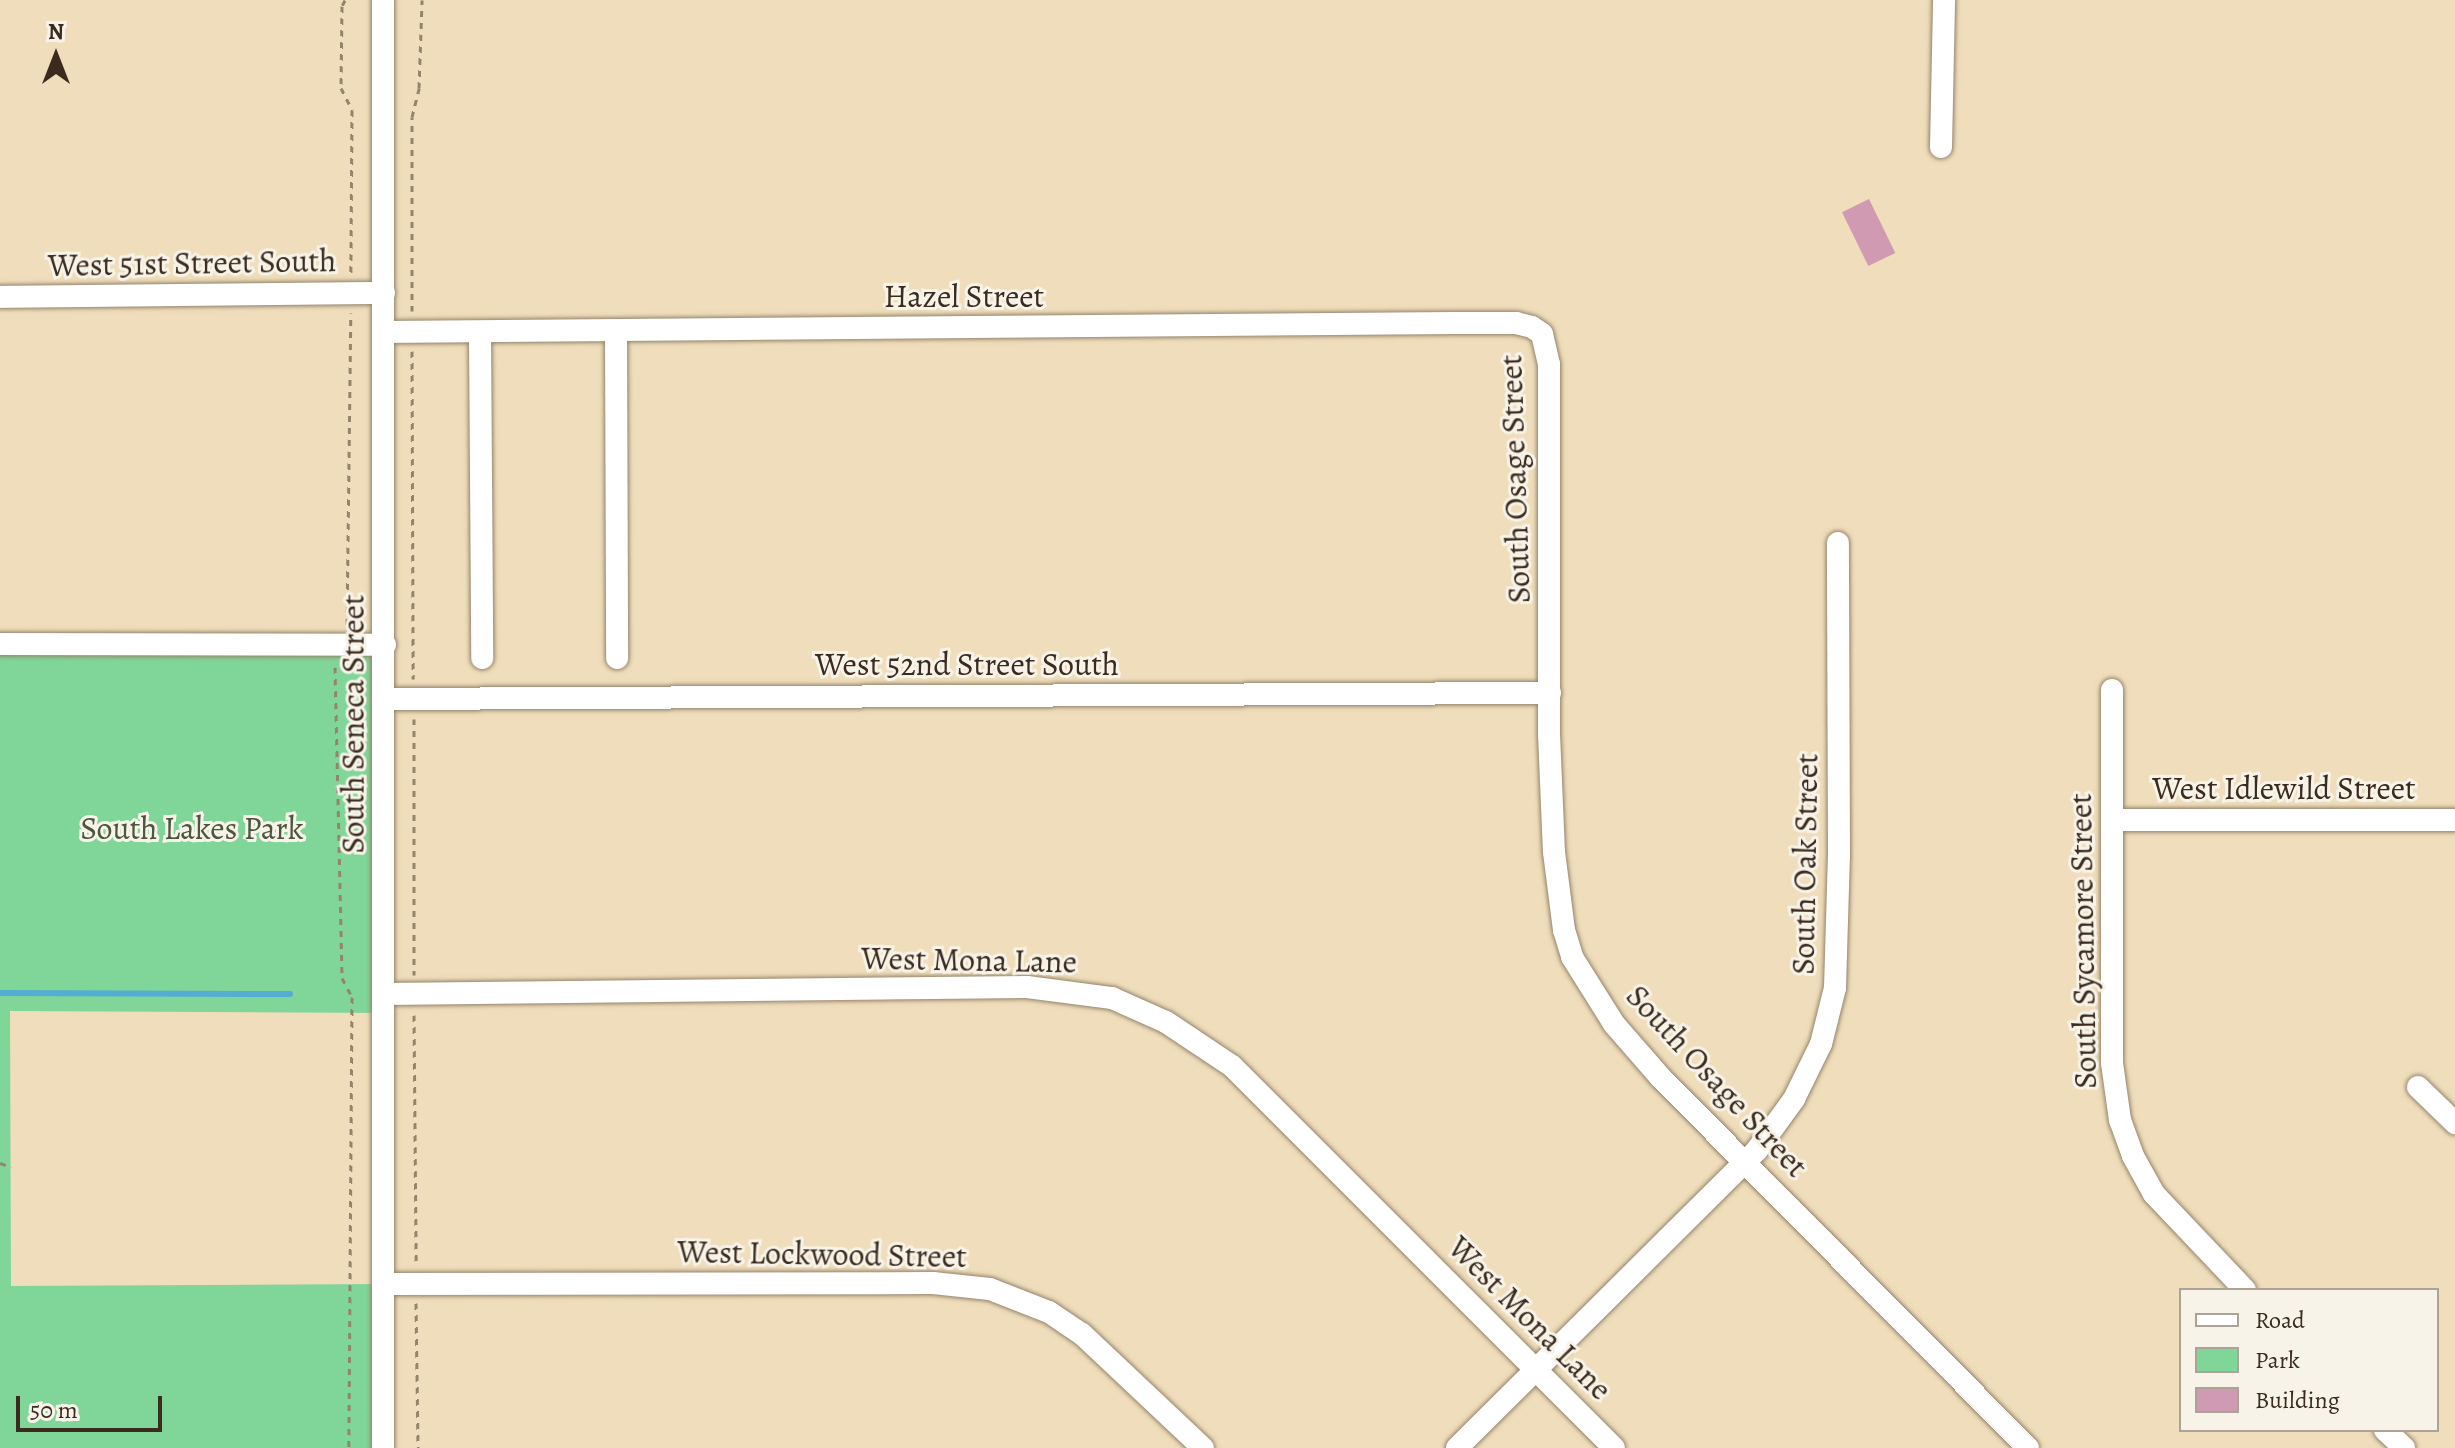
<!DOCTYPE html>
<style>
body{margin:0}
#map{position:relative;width:2455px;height:1448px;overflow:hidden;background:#efddbb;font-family:Alegreya,serif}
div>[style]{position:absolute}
.green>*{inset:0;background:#80d599}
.stream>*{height:6px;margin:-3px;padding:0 3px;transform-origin:3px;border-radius:3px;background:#54add2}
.building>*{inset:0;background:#d09ab3;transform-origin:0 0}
.path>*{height:3px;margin-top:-1.5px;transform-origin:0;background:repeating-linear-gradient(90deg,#95846c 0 6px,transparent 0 12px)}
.roads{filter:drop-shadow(0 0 2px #95846c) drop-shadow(0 0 2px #95846c)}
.minor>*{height:22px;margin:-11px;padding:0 11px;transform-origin:11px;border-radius:11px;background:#fff}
span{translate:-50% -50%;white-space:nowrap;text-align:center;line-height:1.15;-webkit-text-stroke:6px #f7f3e8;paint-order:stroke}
.street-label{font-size:32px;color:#3b2a1e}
.park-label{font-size:32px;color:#4c553d}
.legend{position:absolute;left:2179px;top:1288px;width:260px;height:144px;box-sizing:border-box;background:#f7f3e8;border:2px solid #aca397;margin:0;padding:10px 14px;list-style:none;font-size:24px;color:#3b2a1e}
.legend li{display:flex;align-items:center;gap:16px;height:40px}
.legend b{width:40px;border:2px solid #aca397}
.north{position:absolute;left:16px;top:16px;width:80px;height:80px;-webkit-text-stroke:6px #f7f3e8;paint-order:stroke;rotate:0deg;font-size:22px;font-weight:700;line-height:32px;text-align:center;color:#3b2a1e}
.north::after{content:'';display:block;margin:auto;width:28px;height:36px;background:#3b2a1e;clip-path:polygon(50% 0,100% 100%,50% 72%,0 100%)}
.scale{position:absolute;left:16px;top:1396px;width:146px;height:36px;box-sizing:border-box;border:4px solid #3b2a1e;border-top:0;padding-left:10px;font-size:24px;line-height:28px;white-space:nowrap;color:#3b2a1e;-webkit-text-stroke:6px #f7f3e8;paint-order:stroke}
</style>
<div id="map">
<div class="green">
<div style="clip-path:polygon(0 644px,385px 645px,385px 1013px,10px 1011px,11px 1286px,384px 1284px,383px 1448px,0 1448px)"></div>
</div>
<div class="stream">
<div style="left:0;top:993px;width:290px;rotate:0.2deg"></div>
</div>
<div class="building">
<div style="left:1869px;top:199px;width:60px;height:30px;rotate:64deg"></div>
</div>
<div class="path">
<div style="left:345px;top:0;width:7px;rotate:117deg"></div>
<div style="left:342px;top:6px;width:82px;rotate:90.7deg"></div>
<div style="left:341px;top:88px;width:25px;rotate:63deg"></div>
<div style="left:352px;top:110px;width:163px;rotate:90.4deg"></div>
<div style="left:412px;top:311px;width:194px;rotate:-90deg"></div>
<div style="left:412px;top:117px;width:30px;rotate:-76deg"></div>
<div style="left:419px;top:88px;width:88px;rotate:-88deg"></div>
<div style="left:412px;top:351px;width:328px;rotate:89.8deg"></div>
<div style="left:347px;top:625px;width:312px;rotate:-89.3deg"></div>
<div style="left:335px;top:667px;width:311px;rotate:88.7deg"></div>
<div style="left:342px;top:978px;width:21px;rotate:62deg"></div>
<div style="left:352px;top:997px;width:451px;rotate:90.4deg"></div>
<div style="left:414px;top:719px;width:256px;rotate:90deg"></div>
<div style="left:414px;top:1015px;width:248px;rotate:89.5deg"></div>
<div style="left:0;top:1163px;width:12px;rotate:20deg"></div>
<div style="left:416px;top:1303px;width:145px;rotate:89.2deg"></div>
</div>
<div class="roads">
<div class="minor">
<div style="left:383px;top:0;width:1448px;rotate:90deg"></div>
<div style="left:1941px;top:147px;width:147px;rotate:-88.8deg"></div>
<div style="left:0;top:297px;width:384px;rotate:-0.6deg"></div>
<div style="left:616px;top:331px;width:327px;rotate:89.8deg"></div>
<div style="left:383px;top:332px;width:1072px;rotate:-0.48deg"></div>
<div style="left:1455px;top:323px;width:61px"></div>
<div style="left:1516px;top:323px;width:16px;rotate:14deg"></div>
<div style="left:1532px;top:327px;width:12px;rotate:35deg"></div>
<div style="left:1542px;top:334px;width:31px;rotate:77deg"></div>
<div style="left:1549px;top:364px;width:370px;rotate:90deg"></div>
<div style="left:1549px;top:734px;width:118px;rotate:87.6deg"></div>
<div style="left:1554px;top:852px;width:79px;rotate:82.7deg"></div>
<div style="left:1564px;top:930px;width:28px;rotate:73deg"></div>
<div style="left:1572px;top:957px;width:79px;rotate:57.9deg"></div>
<div style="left:1614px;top:1024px;width:72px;rotate:49deg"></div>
<div style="left:1661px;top:1078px;width:521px;rotate:45.23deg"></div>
<div style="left:480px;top:333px;width:325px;rotate:89.6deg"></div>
<div style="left:0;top:644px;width:385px;rotate:0.1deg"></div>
<div style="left:2112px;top:690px;width:373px;rotate:90deg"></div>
<div style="left:2112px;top:1063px;width:58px;rotate:82deg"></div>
<div style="left:2120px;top:1120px;width:38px;rotate:70deg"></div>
<div style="left:2133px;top:1156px;width:43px;rotate:61.1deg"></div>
<div style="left:2154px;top:1194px;width:132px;rotate:46.5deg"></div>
<div style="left:386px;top:699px;width:1164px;rotate:-0.3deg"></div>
<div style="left:2112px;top:820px;width:343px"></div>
<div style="left:385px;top:994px;width:642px;rotate:-0.62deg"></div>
<div style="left:1027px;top:987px;width:86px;rotate:7.4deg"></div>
<div style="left:1112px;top:998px;width:59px;rotate:24deg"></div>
<div style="left:1166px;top:1022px;width:79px;rotate:33.7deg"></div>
<div style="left:1232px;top:1066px;width:540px;rotate:45deg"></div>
<div style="left:2418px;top:1087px;width:52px;rotate:44.2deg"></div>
<div style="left:384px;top:1284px;width:549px;rotate:-0.1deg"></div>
<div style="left:933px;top:1283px;width:57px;rotate:6deg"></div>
<div style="left:990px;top:1289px;width:63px;rotate:21.3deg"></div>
<div style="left:1049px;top:1312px;width:40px;rotate:34deg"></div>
<div style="left:1082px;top:1334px;width:166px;rotate:43.3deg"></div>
<div style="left:2385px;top:1430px;width:26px;rotate:43deg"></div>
<div style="left:1457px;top:1448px;width:423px;rotate:-44.8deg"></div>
<div style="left:1757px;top:1150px;width:63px;rotate:-54deg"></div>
<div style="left:1794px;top:1099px;width:61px;rotate:-63.9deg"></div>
<div style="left:1821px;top:1044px;width:58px;rotate:-76deg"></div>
<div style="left:1835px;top:988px;width:131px;rotate:-88.3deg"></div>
<div style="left:1839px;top:857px;width:314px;rotate:-90.2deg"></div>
</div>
</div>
<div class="street-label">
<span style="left:192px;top:263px;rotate:-1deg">West 51st Street South</span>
<span style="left:964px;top:296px">Hazel Street</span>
<span style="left:1515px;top:479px;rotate:-92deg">South Osage Street</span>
<span style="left:967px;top:664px">West 52nd Street South</span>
<span style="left:353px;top:724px;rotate:-90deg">South Seneca Street</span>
<span style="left:2284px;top:788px">West Idlewild Street</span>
<span style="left:1805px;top:864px;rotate:-89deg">South Oak Street</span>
<span style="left:2083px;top:941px;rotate:-91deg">South Sycamore Street</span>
<span style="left:969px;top:960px;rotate:1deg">West Mona Lane</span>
<span style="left:1717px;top:1081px;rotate:47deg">South Osage Street</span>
<span style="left:822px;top:1254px;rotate:1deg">West Lockwood Street</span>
<span style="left:1530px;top:1318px;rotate:45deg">West Mona Lane</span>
</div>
<div class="park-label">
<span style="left:192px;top:828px">South Lakes Park</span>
</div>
<ul class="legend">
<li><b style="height:10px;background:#fff"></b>Road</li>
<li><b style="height:22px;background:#80d599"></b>Park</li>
<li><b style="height:22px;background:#d09ab3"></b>Building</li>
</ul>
<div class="north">N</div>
<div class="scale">50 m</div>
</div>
